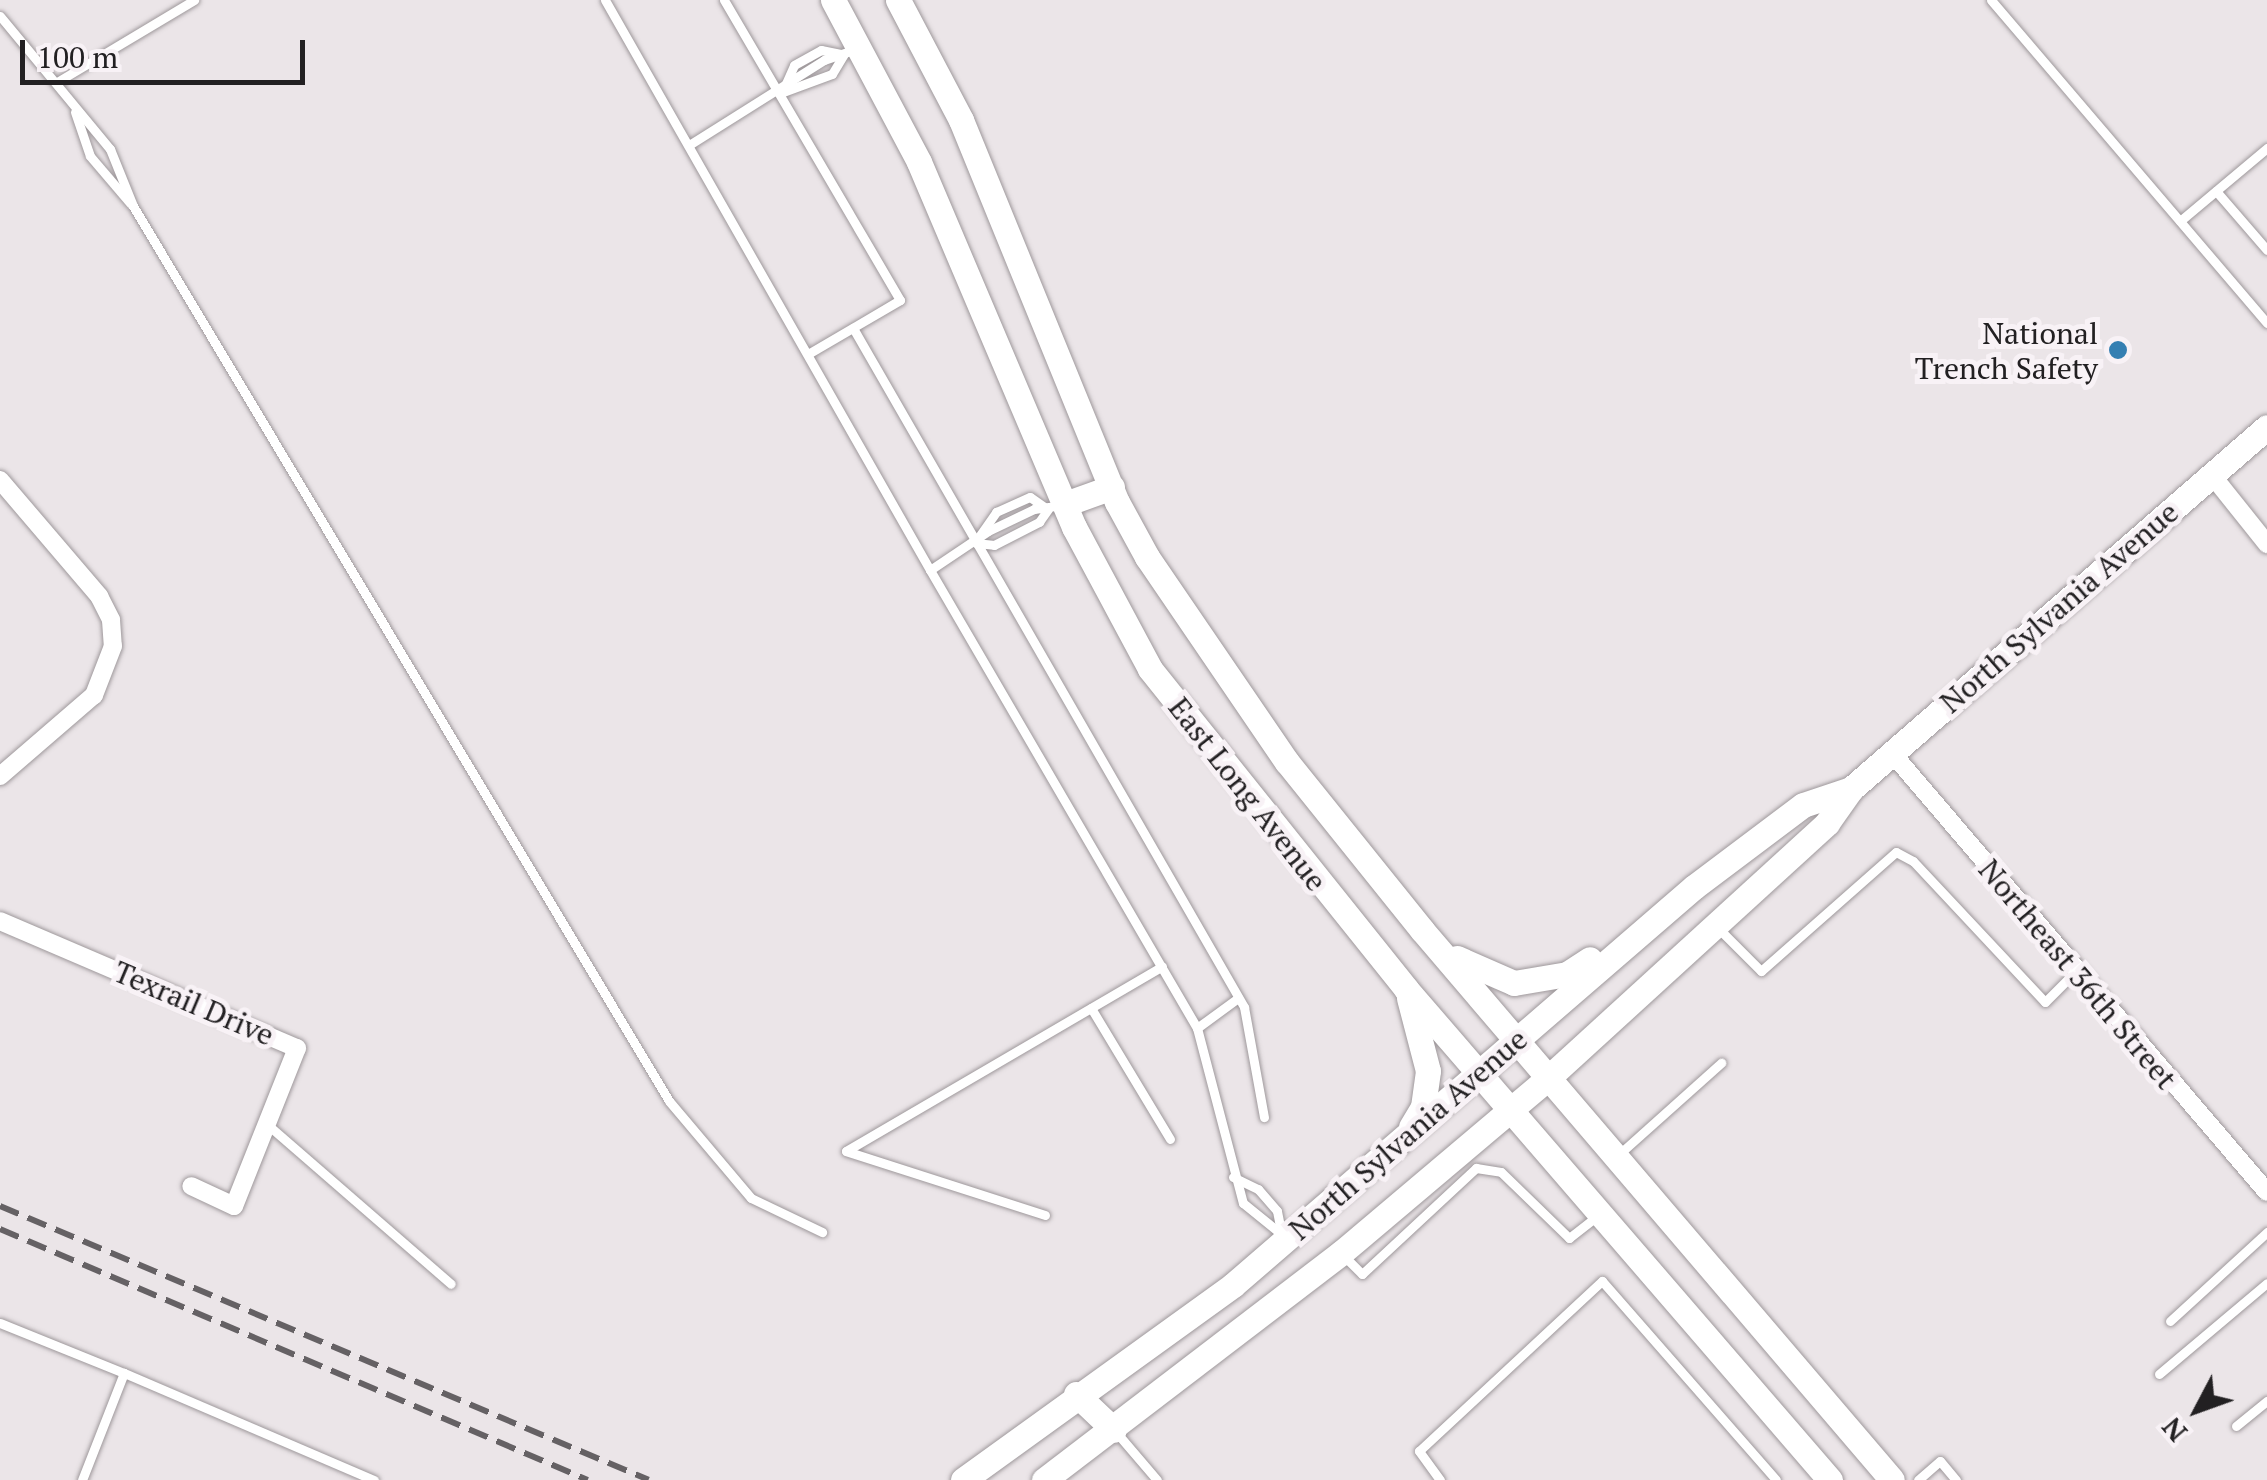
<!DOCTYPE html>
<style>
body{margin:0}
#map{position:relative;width:2267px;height:1480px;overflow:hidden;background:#ebe5e8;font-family:"PT Serif",serif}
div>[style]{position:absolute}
.roads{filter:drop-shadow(0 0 2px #9e989b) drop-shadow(0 0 2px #9e989b)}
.service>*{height:9px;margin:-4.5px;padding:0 4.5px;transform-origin:4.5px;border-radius:4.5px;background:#fff}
.minor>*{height:18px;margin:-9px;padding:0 9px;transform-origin:9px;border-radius:9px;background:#fff}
.secondary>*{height:25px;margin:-12.5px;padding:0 12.5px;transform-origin:12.5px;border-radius:12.5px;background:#fff}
.rail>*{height:6px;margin-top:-3px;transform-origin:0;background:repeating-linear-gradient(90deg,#656164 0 20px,transparent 0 30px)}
.dots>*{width:28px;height:28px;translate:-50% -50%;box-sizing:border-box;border:5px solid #f8f2f6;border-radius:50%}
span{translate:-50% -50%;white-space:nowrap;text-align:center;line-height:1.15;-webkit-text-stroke:10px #f8f2f6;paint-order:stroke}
.poi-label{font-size:30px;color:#222022}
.right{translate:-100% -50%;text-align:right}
.street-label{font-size:30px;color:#222022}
.north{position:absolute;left:2147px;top:1360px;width:100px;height:100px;-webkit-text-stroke:8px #f8f2f6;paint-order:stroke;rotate:229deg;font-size:28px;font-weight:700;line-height:40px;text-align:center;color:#222022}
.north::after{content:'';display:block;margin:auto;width:35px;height:45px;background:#222022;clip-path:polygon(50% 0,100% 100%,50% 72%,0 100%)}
.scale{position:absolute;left:20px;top:40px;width:285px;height:45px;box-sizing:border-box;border:5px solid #222022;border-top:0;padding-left:12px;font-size:30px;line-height:35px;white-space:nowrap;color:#222022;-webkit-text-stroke:8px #f8f2f6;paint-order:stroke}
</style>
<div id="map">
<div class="roads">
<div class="service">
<div style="left:605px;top:0;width:656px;rotate:60.31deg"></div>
<div style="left:930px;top:570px;width:70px;rotate:-33.9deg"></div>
<div style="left:988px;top:531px;width:51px;rotate:-25.6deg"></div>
<div style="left:1034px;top:509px;width:28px;rotate:-8deg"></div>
<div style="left:724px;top:0;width:348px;rotate:59.6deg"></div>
<div style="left:900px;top:300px;width:107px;rotate:149.6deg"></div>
<div style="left:1991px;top:0;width:425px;rotate:49.5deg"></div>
<div style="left:0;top:16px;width:173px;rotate:50.4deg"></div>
<div style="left:110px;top:149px;width:61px;rotate:68deg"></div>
<div style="left:133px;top:206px;width:1043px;rotate:59.08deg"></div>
<div style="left:669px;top:1101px;width:127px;rotate:49.8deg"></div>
<div style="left:751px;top:1198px;width:79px;rotate:25.6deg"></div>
<div style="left:57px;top:82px;width:160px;rotate:-30.9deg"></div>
<div style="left:783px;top:90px;width:27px;rotate:-66deg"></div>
<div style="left:794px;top:65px;width:31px;rotate:-29deg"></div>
<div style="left:821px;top:50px;width:20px;rotate:11deg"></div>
<div style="left:783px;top:92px;width:52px;rotate:-20.2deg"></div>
<div style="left:832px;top:74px;width:23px;rotate:-59deg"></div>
<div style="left:75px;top:112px;width:46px;rotate:71.2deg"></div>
<div style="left:90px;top:156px;width:62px;rotate:49.6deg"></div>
<div style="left:689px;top:145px;width:160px;rotate:-32.2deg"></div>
<div style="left:824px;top:60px;width:34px;rotate:-19deg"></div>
<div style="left:2216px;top:191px;width:78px;rotate:49.2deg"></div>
<div style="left:2180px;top:221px;width:114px;rotate:-40deg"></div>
<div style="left:853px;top:328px;width:784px;rotate:60.06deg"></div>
<div style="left:1244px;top:1007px;width:112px;rotate:79.7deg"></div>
<div style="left:978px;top:538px;width:32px;rotate:-55deg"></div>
<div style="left:996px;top:512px;width:37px;rotate:-24deg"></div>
<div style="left:1030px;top:497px;width:19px;rotate:35deg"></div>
<div style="left:976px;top:543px;width:18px;rotate:6deg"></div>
<div style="left:994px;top:545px;width:51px;rotate:-27.1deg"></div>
<div style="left:1039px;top:522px;width:16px;rotate:-55deg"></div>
<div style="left:930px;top:570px;width:530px;rotate:59.76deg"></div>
<div style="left:1197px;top:1028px;width:181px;rotate:75.3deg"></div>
<div style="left:1243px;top:1203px;width:54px;rotate:39deg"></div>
<div style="left:1718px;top:928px;width:61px;rotate:45deg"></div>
<div style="left:1761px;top:971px;width:180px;rotate:-41.4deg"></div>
<div style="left:1896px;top:852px;width:19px;rotate:28deg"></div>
<div style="left:1913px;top:861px;width:193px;rotate:46.9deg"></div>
<div style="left:2045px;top:1002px;width:42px;rotate:-45deg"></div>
<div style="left:1091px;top:1008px;width:153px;rotate:58.9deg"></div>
<div style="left:1197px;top:1028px;width:51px;rotate:-36.2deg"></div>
<div style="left:268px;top:1125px;width:242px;rotate:41deg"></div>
<div style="left:1617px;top:1156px;width:140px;rotate:-41.8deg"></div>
<div style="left:1233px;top:1177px;width:28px;rotate:26deg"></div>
<div style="left:1258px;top:1189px;width:29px;rotate:49deg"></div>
<div style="left:1277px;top:1211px;width:21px;rotate:79deg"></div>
<div style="left:1045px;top:1215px;width:209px;rotate:-162.2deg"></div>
<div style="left:846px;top:1151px;width:366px;rotate:-30.3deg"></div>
<div style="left:1343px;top:1255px;width:27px;rotate:45deg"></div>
<div style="left:1362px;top:1274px;width:156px;rotate:-42.9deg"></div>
<div style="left:1476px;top:1168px;width:25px;rotate:9deg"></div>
<div style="left:1501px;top:1172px;width:95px;rotate:44.1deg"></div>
<div style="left:1569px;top:1238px;width:37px;rotate:-38deg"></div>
<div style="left:2170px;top:1321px;width:132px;rotate:-42.5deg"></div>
<div style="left:0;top:1323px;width:134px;rotate:22deg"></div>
<div style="left:2159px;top:1374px;width:141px;rotate:-40.1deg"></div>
<div style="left:2236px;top:1426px;width:40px;rotate:-39deg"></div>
<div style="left:1116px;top:1432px;width:63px;rotate:49.5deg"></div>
<div style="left:82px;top:1480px;width:115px;rotate:-68.6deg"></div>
<div style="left:124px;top:1373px;width:272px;rotate:23.2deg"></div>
<div style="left:1440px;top:1480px;width:36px;rotate:-126deg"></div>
<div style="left:1419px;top:1451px;width:250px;rotate:-42.9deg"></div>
<div style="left:1602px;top:1281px;width:264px;rotate:48.8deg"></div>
<div style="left:1918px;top:1480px;width:29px;rotate:-41deg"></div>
<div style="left:1940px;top:1461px;width:25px;rotate:50deg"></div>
</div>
<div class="minor">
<div style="left:2211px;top:474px;width:90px;rotate:51.3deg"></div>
<div style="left:0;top:480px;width:153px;rotate:49.5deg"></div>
<div style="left:99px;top:596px;width:27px;rotate:63deg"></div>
<div style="left:111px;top:620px;width:26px;rotate:86deg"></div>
<div style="left:113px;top:646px;width:53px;rotate:111.2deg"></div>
<div style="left:94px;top:695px;width:124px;rotate:139.2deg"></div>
<div style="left:1892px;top:753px;width:577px;rotate:49.5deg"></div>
<div style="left:0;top:921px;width:323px;rotate:23.2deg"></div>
<div style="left:297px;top:1048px;width:170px;rotate:111.7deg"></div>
<div style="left:234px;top:1206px;width:47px;rotate:-155.1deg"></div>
</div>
<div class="secondary">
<div style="left:833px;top:0;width:183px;rotate:62deg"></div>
<div style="left:919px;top:162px;width:397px;rotate:67deg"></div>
<div style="left:1074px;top:527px;width:161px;rotate:61.8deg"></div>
<div style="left:1150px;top:669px;width:410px;rotate:51.3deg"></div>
<div style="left:1406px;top:989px;width:649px;rotate:49.19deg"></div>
<div style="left:898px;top:0;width:136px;rotate:62.3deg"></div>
<div style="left:961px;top:120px;width:413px;rotate:67.8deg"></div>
<div style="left:1117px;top:502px;width:63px;rotate:61.4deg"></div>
<div style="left:1147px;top:557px;width:248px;rotate:55.7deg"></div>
<div style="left:1287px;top:762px;width:216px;rotate:51.2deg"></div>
<div style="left:1422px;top:930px;width:723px;rotate:49.48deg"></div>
<div style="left:1065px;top:504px;width:50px;rotate:-19.9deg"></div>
<div style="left:1457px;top:958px;width:62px;rotate:23.7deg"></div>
<div style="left:1514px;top:983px;width:54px;rotate:-9.6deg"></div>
<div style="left:1567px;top:974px;width:27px;rotate:-33deg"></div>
<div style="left:1409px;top:998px;width:75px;rotate:75.4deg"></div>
<div style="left:1428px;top:1071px;width:36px;rotate:98deg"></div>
<div style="left:1423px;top:1107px;width:23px;rotate:121deg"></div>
<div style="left:1076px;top:1394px;width:52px;rotate:43.5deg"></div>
<div style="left:963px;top:1480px;width:333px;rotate:-35.8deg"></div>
<div style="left:1233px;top:1285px;width:609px;rotate:-40.81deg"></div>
<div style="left:1694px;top:887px;width:136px;rotate:-37deg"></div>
<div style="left:1803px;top:805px;width:51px;rotate:-18.4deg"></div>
<div style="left:1044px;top:1480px;width:374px;rotate:-37.4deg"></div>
<div style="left:1341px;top:1253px;width:271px;rotate:-40.2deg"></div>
<div style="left:1548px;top:1078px;width:378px;rotate:-42.4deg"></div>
<div style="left:1827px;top:823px;width:42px;rotate:-54.8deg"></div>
<div style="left:1851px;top:789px;width:551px;rotate:-41.03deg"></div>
</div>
</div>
<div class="rail">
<div style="left:0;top:1206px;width:704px;rotate:22.89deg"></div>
<div style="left:0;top:1229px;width:639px;rotate:23.12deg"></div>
</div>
<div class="dots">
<div style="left:2118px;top:350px;background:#347fb2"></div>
</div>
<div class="poi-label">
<span class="right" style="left:2098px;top:350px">National<br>Trench Safety</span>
</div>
<div class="street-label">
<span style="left:2059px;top:607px;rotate:-41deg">North Sylvania Avenue</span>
<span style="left:1248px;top:794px;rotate:52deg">East Long Avenue</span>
<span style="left:2078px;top:974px;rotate:50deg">Northeast 36th Street</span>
<span style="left:194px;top:1003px;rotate:23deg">Texrail Drive</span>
<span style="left:1408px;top:1134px;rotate:-41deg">North Sylvania Avenue</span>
</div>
<div class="north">N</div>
<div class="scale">100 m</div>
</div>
